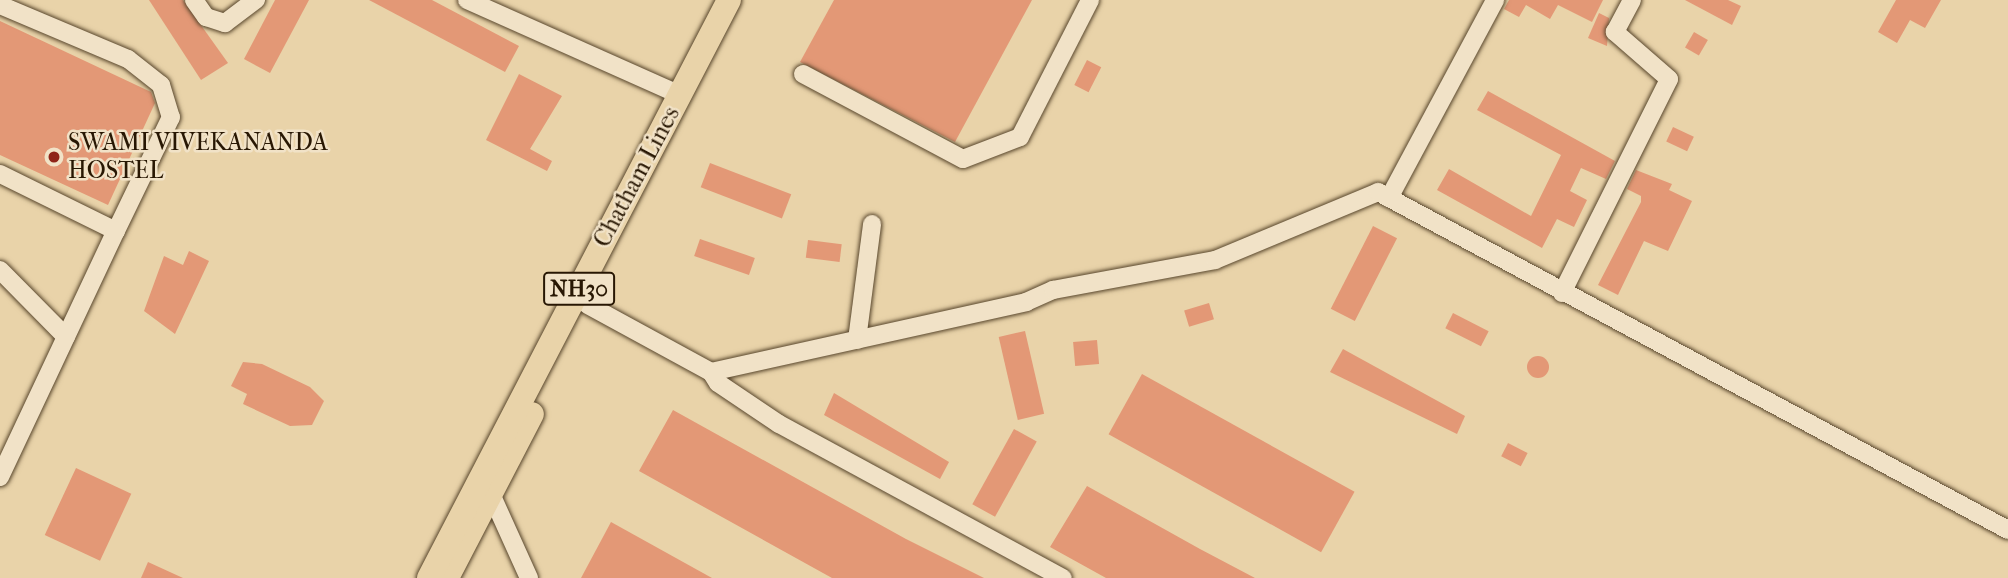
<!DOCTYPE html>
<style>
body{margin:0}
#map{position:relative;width:2008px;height:578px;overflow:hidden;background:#e9d3a9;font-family:"IM FELL French Canon",serif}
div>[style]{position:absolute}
.building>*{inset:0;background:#e39876;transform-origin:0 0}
.round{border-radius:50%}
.roads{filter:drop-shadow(0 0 2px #58462c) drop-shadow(0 0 2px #58462c)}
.minor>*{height:18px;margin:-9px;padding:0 9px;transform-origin:9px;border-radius:9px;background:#f1e2c7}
.highway>*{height:24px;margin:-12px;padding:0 12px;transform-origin:12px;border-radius:12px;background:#e9d3a9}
.dots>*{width:19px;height:19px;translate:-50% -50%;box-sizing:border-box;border:4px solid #f1e2c7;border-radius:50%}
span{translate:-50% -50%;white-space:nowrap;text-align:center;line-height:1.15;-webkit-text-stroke:5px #f1e2c7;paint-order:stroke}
.shield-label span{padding:2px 5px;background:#f1e2c7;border:2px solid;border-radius:5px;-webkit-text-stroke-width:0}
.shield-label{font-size:23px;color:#281703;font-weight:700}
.poi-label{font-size:24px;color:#281703}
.left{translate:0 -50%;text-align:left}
.street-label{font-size:24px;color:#281703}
</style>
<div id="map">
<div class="building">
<div style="clip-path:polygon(149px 0,183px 0,228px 63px,201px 80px)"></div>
<div style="clip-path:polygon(275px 0,309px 0,270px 73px,244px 59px)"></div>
<div style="clip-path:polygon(369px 0,432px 0,519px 46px,505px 72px)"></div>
<div style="clip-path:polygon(834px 0,1032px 0,955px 142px,800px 62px)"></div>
<div style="clip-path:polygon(1509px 0,1603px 0,1592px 22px,1558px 5px,1550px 19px,1526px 5px,1519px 17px,1504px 9px)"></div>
<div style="clip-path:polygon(1685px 0,1728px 0,1741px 6px,1732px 25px)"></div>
<div style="clip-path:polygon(1896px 0,1941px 0,1925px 28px,1910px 20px,1897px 43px,1878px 32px)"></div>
<div style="clip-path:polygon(1599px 13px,1609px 18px,1607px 46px,1588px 38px)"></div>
<div style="clip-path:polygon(0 21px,151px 92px,155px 103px,108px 205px,0 155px)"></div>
<div style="left:1694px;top:32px;width:16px;height:18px;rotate:30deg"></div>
<div style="left:1087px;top:60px;width:16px;height:28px;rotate:27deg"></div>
<div style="clip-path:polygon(519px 74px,562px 96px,530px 149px,552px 161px,547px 171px,486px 140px)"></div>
<div style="clip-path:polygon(1488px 91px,1615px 161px,1606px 179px,1581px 168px,1570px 191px,1587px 200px,1574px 227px,1557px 219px,1542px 248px,1437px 190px,1449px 169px,1531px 216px,1561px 155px,1477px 110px)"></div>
<div style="left:1673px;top:127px;width:23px;height:16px;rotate:25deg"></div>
<div style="left:710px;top:163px;width:87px;height:26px;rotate:21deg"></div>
<div style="clip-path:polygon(1636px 170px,1672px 184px,1669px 190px,1692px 201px,1668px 251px,1644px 241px,1618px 295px,1598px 285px,1641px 202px,1641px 196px,1627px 189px)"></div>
<div style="left:1373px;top:226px;width:27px;height:93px;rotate:27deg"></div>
<div style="left:700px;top:239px;width:58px;height:18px;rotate:19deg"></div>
<div style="left:808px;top:240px;width:34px;height:18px;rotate:7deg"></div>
<div style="clip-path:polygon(189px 251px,209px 261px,175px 334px,144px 311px,164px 256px,183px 265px)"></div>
<div style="left:1209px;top:303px;width:17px;height:26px;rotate:73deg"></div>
<div style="left:1453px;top:313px;width:40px;height:17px;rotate:27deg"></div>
<div style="left:1025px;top:331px;width:85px;height:27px;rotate:77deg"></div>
<div style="left:1097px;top:340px;width:24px;height:24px;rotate:85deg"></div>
<div style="clip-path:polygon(1343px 349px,1465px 416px,1457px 434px,1330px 372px)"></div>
<div class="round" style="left:1527px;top:356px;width:22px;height:22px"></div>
<div style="clip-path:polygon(243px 362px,262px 364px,310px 387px,324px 401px,312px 425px,290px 426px,243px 404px,247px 394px,231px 386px)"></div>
<div style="left:1142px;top:374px;width:243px;height:69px;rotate:29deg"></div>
<div style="clip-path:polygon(834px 393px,949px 462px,940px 479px,824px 415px)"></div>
<div style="clip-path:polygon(673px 410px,906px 539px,984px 578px,832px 578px,639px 471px)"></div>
<div style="left:1014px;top:429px;width:26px;height:86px;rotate:29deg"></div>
<div style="left:1508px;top:443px;width:22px;height:15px;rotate:27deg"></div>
<div style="left:76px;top:468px;width:61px;height:74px;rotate:25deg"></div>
<div style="clip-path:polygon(1087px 486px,1200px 549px,1255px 578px,1106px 578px,1050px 547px)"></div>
<div style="clip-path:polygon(611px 522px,712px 578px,581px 578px)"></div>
<div style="clip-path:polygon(148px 562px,183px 578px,141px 578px)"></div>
</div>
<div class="roads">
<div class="minor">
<div style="left:194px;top:0;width:21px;rotate:55deg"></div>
<div style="left:206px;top:17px;width:20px;rotate:18deg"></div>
<div style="left:225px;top:23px;width:39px;rotate:-37deg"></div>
<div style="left:467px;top:0;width:233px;rotate:24deg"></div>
<div style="left:0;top:5px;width:139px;rotate:22.9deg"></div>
<div style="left:128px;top:59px;width:42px;rotate:38.2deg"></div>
<div style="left:161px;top:85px;width:34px;rotate:73deg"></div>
<div style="left:171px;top:117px;width:127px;rotate:115.8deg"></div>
<div style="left:116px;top:231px;width:129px;rotate:-153.8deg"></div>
<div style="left:803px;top:74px;width:181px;rotate:28deg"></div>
<div style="left:963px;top:159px;width:61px;rotate:-21.1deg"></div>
<div style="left:1020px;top:137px;width:154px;rotate:-62.9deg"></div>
<div style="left:1389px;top:198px;width:225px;rotate:-61.8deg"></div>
<div style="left:0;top:270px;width:94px;rotate:45.4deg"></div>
<div style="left:1562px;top:293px;width:239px;rotate:-63.4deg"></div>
<div style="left:1669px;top:79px;width:72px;rotate:-139deg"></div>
<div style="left:1615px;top:32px;width:36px;rotate:-62deg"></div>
<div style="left:588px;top:305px;width:140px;rotate:28.6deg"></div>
<div style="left:711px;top:372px;width:13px;rotate:58deg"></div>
<div style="left:718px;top:383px;width:73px;rotate:33.9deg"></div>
<div style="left:779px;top:424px;width:323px;rotate:28.5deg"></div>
<div style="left:857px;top:340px;width:117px;rotate:-82.6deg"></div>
<div style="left:711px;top:372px;width:323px;rotate:-12.5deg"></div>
<div style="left:1026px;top:302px;width:30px;rotate:-24deg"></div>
<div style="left:1053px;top:290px;width:165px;rotate:-10.5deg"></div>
<div style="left:1215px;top:260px;width:177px;rotate:-22.6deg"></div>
<div style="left:1378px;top:192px;width:715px;rotate:28.21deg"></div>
<div style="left:0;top:477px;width:272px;rotate:-64.8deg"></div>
<div style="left:487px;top:485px;width:102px;rotate:65.7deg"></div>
</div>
<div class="highway">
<div style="left:449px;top:574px;width:180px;rotate:-62.6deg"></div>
<div style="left:429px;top:578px;width:651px;rotate:-62.57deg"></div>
</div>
</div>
<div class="dots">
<div style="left:54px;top:157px;background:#8f2418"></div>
</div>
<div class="shield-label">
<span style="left:579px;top:289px">NH30</span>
</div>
<div class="poi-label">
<span class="left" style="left:68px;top:157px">SWAMI VIVEKANANDA<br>HOSTEL</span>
</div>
<div class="street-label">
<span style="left:637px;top:177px;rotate:-62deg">Chatham Lines</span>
</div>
</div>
